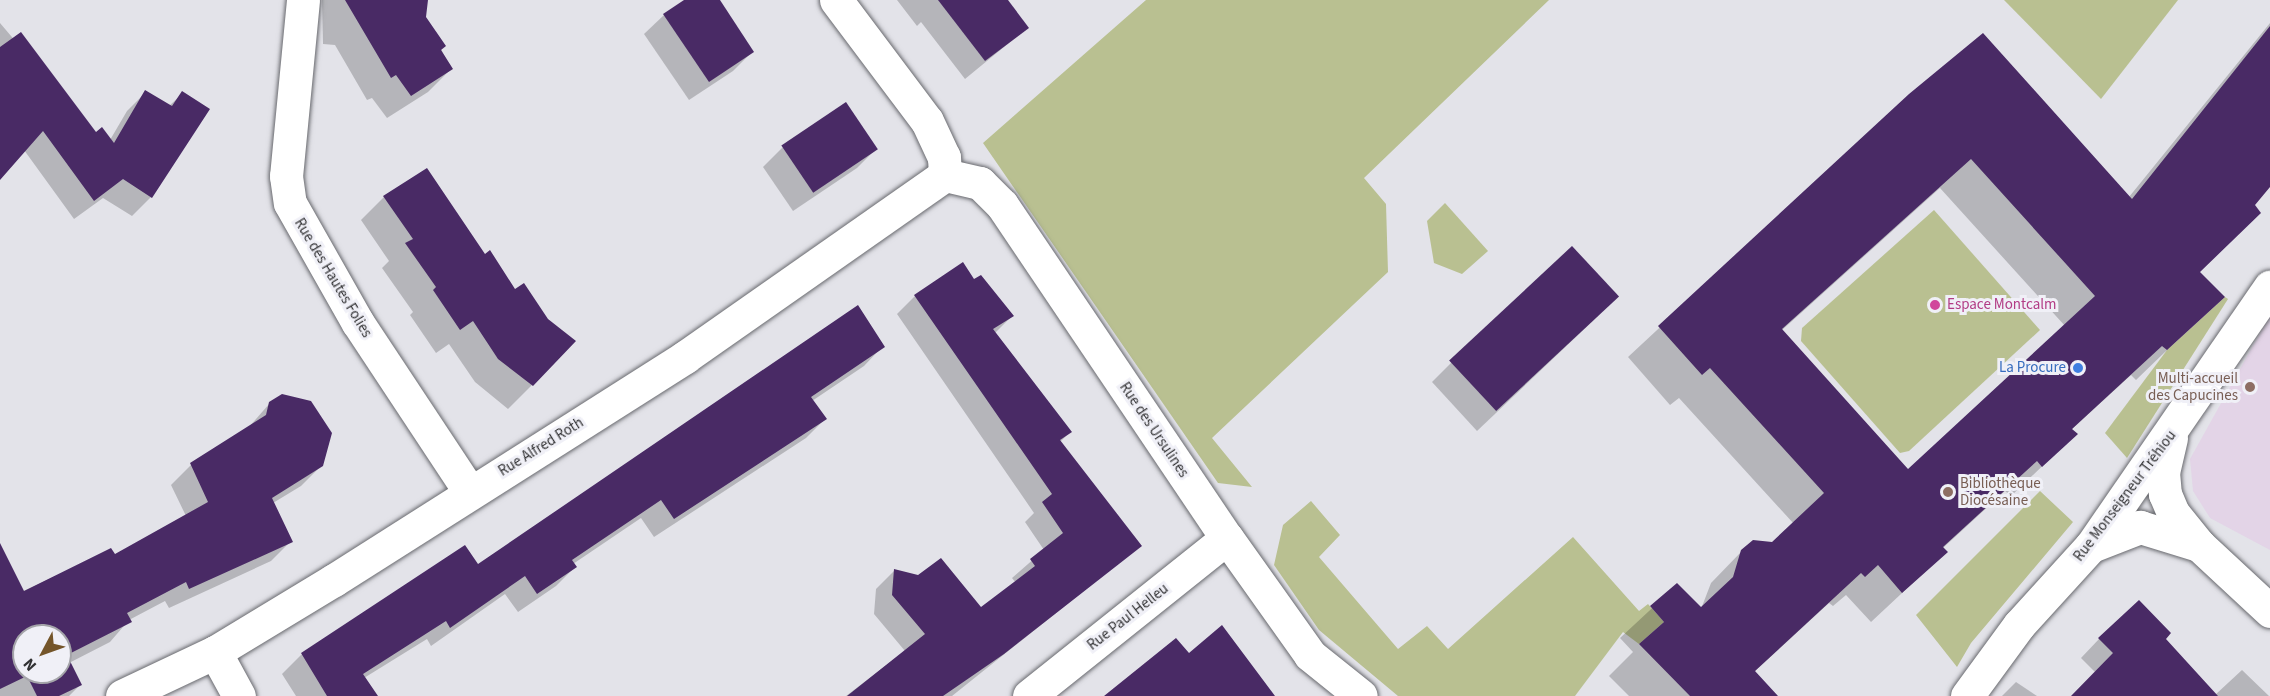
<!DOCTYPE html>
<meta charset="utf-8">
<style>
body{margin:0}
#map{position:relative;width:2270px;height:696px;overflow:hidden;background:#e3e3e9;font-family:"Source Sans 3",sans-serif}
div>[style]{position:absolute}
.education>*{inset:0;background:#e3d4e7}
.green>*{inset:0;background:#b9c091}
.shadow>*{inset:0;background:#0003}
.building>*{inset:0;background:#492a65;transform-origin:0 0}
.roads{filter:drop-shadow(0 0 2px #68696e) drop-shadow(0 0 2px #68696e)}
.street>*{height:33px;margin:-16.5px;padding:0 16.5px;transform-origin:16.5px;border-radius:16.5px;background:#fff}
.dots>*{width:16px;height:16px;translate:-50% -50%;box-sizing:border-box;border:3px solid #f0f0f7;border-radius:50%}
span{translate:-50% -50%;white-space:nowrap;text-align:center;line-height:1.15;-webkit-text-stroke:6px #f0f0f7;paint-order:stroke}
.street-label{font-size:15px;color:#313133}
.hotel-label{font-size:15px;color:#b23c85}
.left{translate:0 -50%;text-align:left}
.shop-label{font-size:15px;color:#366cbe}
.right{translate:-100% -50%;text-align:right}
.education-label{font-size:15px;color:#785e54}
.north{position:absolute;left:12px;top:624px;width:60px;height:60px;box-sizing:border-box;background:#f0f0f7;border:2px solid #a4a4a9;border-radius:50%;rotate:229deg;font-size:16px;font-weight:700;line-height:24px;text-align:center;color:#313133}
.north::after{content:'';display:block;margin:auto;width:21px;height:27px;background:#74552a;clip-path:polygon(50% 0,100% 100%,50% 72%,0 100%)}
</style>
<div id="map">
<div class="education">
<div style="clip-path:polygon(2270px 315px,2270px 550px,2210px 518px,2193px 491px,2190px 459px)"></div>
</div>
<div class="green">
<div style="clip-path:polygon(1146px 0,1549px 0,1364px 178px,1386px 204px,1388px 272px,1212px 438px,1252px 487px,1218px 483px,983px 143px)"></div>
<div style="clip-path:polygon(2004px 0,2178px 0,2101px 99px)"></div>
<div style="clip-path:polygon(1445px 203px,1488px 251px,1462px 274px,1434px 263px,1427px 221px)"></div>
<div style="clip-path:polygon(1934px 210px,2040px 330px,1909px 451px,1900px 453px,1801px 341px,1802px 328px)"></div>
<div style="clip-path:polygon(2225px 297px,2228px 299px,2127px 458px,2105px 433px,2167px 350px)"></div>
<div style="clip-path:polygon(2040px 491px,2073px 522px,1971px 643px,1957px 667px,1916px 615px)"></div>
<div style="clip-path:polygon(1311px 501px,1340px 535px,1319px 557px,1398px 649px,1427px 626px,1448px 649px,1573px 537px,1639px 611px,1648px 604px,1664px 622px,1639px 644px,1623px 632px,1575px 696px,1398px 696px,1319px 630px,1274px 565px,1283px 525px)"></div>
</div>
<div class="shadow">
<div style="clip-path:polygon(322px 0,426px 0,425px 17px,451px 69px,428px 92px,387px 118px,372px 98px,367px 100px,335px 45px,323px 44px)"></div>
<div style="clip-path:polygon(687px 0,718px 0,752px 52px,733px 71px,689px 100px,644px 34px,664px 15px)"></div>
<div style="clip-path:polygon(897px 0,1006px 0,1027px 28px,965px 79px,921px 22px,917px 26px)"></div>
<div style="clip-path:polygon(0 23px,95px 135px,110px 140px,127px 111px,146px 92px,169px 106px,183px 93px,151px 197px,132px 216px,103px 198px,74px 219px,24px 150px,0 178px)"></div>
<div style="clip-path:polygon(evenodd,2270px 23px,2270px 185px,2198px 273px,2222px 297px,2136px 380px,2131px 375px,2071px 430px,2076px 434px,2011px 496px,2005px 491px,1943px 548px,1946px 552px,1871px 622px,1846px 595px,1833px 606px,1829px 603px,1754px 672px,1755px 696px,1629px 696px,1609px 676px,1633px 652px,1620px 638px,1677px 585px,1701px 609px,1711px 583px,1742px 551px,1772px 544px,1794px 524px,1679px 398px,1670px 405px,1628px 357px,1910px 95px,2129px 197px,2270px 23px,1940px 188px,2065px 326px,1908px 471px,1781px 331px,1940px 188px)"></div>
<div style="clip-path:polygon(846px 104px,876px 149px,857px 168px,793px 211px,763px 167px,782px 148px)"></div>
<div style="clip-path:polygon(384px 197px,532px 385px,508px 409px,475px 382px,449px 344px,436px 353px,410px 315px,413px 312px,382px 268px,389px 261px,361px 220px)"></div>
<div style="clip-path:polygon(974px 281px,1012px 316px,994px 334px,1070px 432px,1060px 442px,1140px 546px,952px 696px,846px 696px,905px 651px,874px 614px,876px 589px,894px 571px,981px 609px,1016px 583px,1012px 578px,1044px 550px,1025px 522px,1034px 513px,897px 314px,915px 296px)"></div>
<div style="clip-path:polygon(1598px 316px,1477px 431px,1432px 382px,1451px 363px)"></div>
<div style="clip-path:polygon(883px 346px,864px 366px,812px 401px,825px 419px,806px 438px,654px 537px,641px 518px,573px 564px,575px 567px,556px 586px,518px 612px,505px 594px,431px 646px,427px 639px,364px 678px,373px 696px,296px 696px,282px 674px,301px 655px,465px 548px,478px 566px)"></div>
<div style="clip-path:polygon(evenodd,270px 403px,322px 465px,301px 486px,273px 503px,291px 541px,271px 561px,169px 608px,165px 601px,129px 620px,110px 642px,69px 663px,80px 685px,69px 696px,0 696px,0 602px,111px 550px,115px 556px,186px 516px,171px 485px,191px 465px,248px 428px,270px 403px,24px 636px,60px 636px,60px 672px,24px 672px,24px 636px)"></div>
<div style="clip-path:polygon(2099px 639px,2164px 639px,2215px 695px,2242px 670px,2269px 696px,2088px 696px,2096px 673px,2081px 658px)"></div>
<div style="clip-path:polygon(2016px 682px,2037px 696px,2002px 696px)"></div>
</div>
<div class="building">
<div style="clip-path:polygon(345px 0,428px 0,426px 17px,446px 46px,441px 50px,453px 69px,411px 96px,396px 75px,391px 78px)"></div>
<div style="clip-path:polygon(684px 0,720px 0,754px 52px,709px 82px,663px 14px)"></div>
<div style="clip-path:polygon(938px 0,1008px 0,1029px 28px,985px 61px)"></div>
<div style="clip-path:polygon(evenodd,2270px 26px,2270px 187px,2255px 205px,2261px 213px,2200px 272px,2225px 297px,2167px 350px,2162px 346px,2072px 429px,2078px 434px,2042px 467px,2037px 461px,1943px 547px,1948px 552px,1902px 593px,1878px 565px,1865px 577px,1861px 573px,1755px 671px,1778px 696px,1690px 696px,1639px 644px,1664px 622px,1650px 606px,1677px 583px,1701px 607px,1733px 577px,1741px 550px,1753px 540px,1772px 542px,1824px 493px,1710px 368px,1702px 375px,1658px 326px,1909px 94px,1983px 33px,2132px 199px,2270px 26px,1971px 159px,2095px 296px,1908px 469px,1782px 329px,1971px 159px)"></div>
<div style="clip-path:polygon(21px 32px,96px 132px,102px 127px,114px 143px,145px 90px,172px 106px,182px 91px,210px 109px,152px 198px,123px 179px,94px 201px,43px 131px,0 180px,0 47px)"></div>
<div style="left:846px;top:102px;width:57px;height:78px;rotate:56deg"></div>
<div style="clip-path:polygon(427px 168px,485px 254px,490px 250px,515px 289px,524px 283px,548px 319px,576px 341px,533px 386px,498px 359px,473px 321px,460px 330px,433px 290px,436px 287px,405px 243px,413px 239px,383px 196px)"></div>
<div style="left:1572px;top:246px;width:69px;height:168px;rotate:47deg"></div>
<div style="clip-path:polygon(963px 262px,974px 279px,981px 275px,1014px 316px,993px 329px,1072px 432px,1060px 440px,1142px 546px,1004px 654px,943px 696px,847px 696px,925px 634px,892px 595px,894px 569px,918px 575px,941px 558px,981px 607px,1035px 566px,1030px 559px,1063px 533px,1042px 502px,1052px 494px,914px 295px)"></div>
<div style="clip-path:polygon(858px 305px,885px 347px,811px 397px,827px 419px,674px 519px,661px 500px,572px 560px,577px 567px,537px 594px,525px 576px,450px 628px,446px 621px,363px 674px,378px 696px,327px 696px,301px 653px,465px 545px,478px 564px)"></div>
<div style="clip-path:polygon(evenodd,282px 394px,311px 401px,332px 433px,323px 466px,272px 498px,293px 542px,189px 589px,186px 582px,127px 613px,132px 622px,67px 655px,82px 685px,59px 696px,37px 696px,27px 676px,0 689px,0 543px,24px 591px,111px 548px,115px 554px,208px 502px,190px 463px,266px 415px,269px 402px,282px 394px,24px 636px,60px 636px,60px 672px,24px 672px,24px 636px)"></div>
<div style="clip-path:polygon(2139px 600px,2171px 633px,2166px 639px,2218px 696px,2071px 696px,2113px 653px,2098px 638px)"></div>
<div style="clip-path:polygon(1222px 625px,1275px 696px,1104px 696px,1176px 638px,1189px 653px)"></div>
</div>
<div class="roads">
<div class="street">
<div style="left:303px;top:0;width:177px;rotate:95.5deg"></div>
<div style="left:286px;top:176px;width:27px;rotate:82deg"></div>
<div style="left:290px;top:203px;width:138px;rotate:60.5deg"></div>
<div style="left:358px;top:323px;width:203px;rotate:56.5deg"></div>
<div style="left:836px;top:0;width:151px;rotate:53.1deg"></div>
<div style="left:927px;top:121px;width:40px;rotate:65deg"></div>
<div style="left:944px;top:157px;width:18px;rotate:87deg"></div>
<div style="left:945px;top:175px;width:36px;rotate:13deg"></div>
<div style="left:980px;top:183px;width:31px;rotate:45deg"></div>
<div style="left:1002px;top:205px;width:402px;rotate:56deg"></div>
<div style="left:1227px;top:538px;width:143px;rotate:54.6deg"></div>
<div style="left:1310px;top:655px;width:65px;rotate:38.8deg"></div>
<div style="left:2171px;top:438px;width:35px;rotate:103deg"></div>
<div style="left:2163px;top:472px;width:22px;rotate:85deg"></div>
<div style="left:2165px;top:494px;width:21px;rotate:67deg"></div>
<div style="left:2173px;top:513px;width:41px;rotate:50.9deg"></div>
<div style="left:2199px;top:545px;width:97px;rotate:42.9deg"></div>
<div style="left:2091px;top:546px;width:53px;rotate:-21.2deg"></div>
<div style="left:2140px;top:527px;width:62px;rotate:17deg"></div>
<div style="left:215px;top:652px;width:50px;rotate:61.4deg"></div>
<div style="left:122px;top:696px;width:103px;rotate:-25.3deg"></div>
<div style="left:215px;top:652px;width:139px;rotate:-31.2deg"></div>
<div style="left:334px;top:580px;width:416px;rotate:-32.4deg"></div>
<div style="left:685px;top:357px;width:317px;rotate:-35deg"></div>
<div style="left:1029px;top:696px;width:253px;rotate:-38.6deg"></div>
<div style="left:1967px;top:696px;width:88px;rotate:-53.8deg"></div>
<div style="left:2019px;top:625px;width:107px;rotate:-47.7deg"></div>
<div style="left:2091px;top:546px;width:315px;rotate:-55.4deg"></div>
</div>
</div>
<div class="dots">
<div style="left:1935px;top:305px;background:#d1479c"></div>
<div style="left:2078px;top:368px;background:#3f7fe0"></div>
<div style="left:2250px;top:387px;background:#8d6e63"></div>
<div style="left:1948px;top:492px;background:#8d6e63"></div>
</div>
<div class="street-label">
<span style="left:333px;top:278px;rotate:59deg">Rue des Hautes Folies</span>
<span style="left:1154px;top:430px;rotate:56deg">Rue des Ursulines</span>
<span style="left:541px;top:447px;rotate:-32deg">Rue Alfred Roth</span>
<span style="left:2125px;top:496px;rotate:-53deg">Rue Monseigneur Tréhiou</span>
<span style="left:1128px;top:617px;rotate:-38deg">Rue Paul Helleu</span>
</div>
<div class="hotel-label">
<span class="left" style="left:1947px;top:305px">Espace Montcalm</span>
</div>
<div class="shop-label">
<span class="right" style="left:2066px;top:368px">La Procure</span>
</div>
<div class="education-label">
<span class="right" style="left:2238px;top:387px">Multi-accueil<br>des Capucines</span>
<span class="left" style="left:1960px;top:492px">Bibliothèque<br>Diocésaine</span>
</div>
<div class="north">N</div>
</div>
